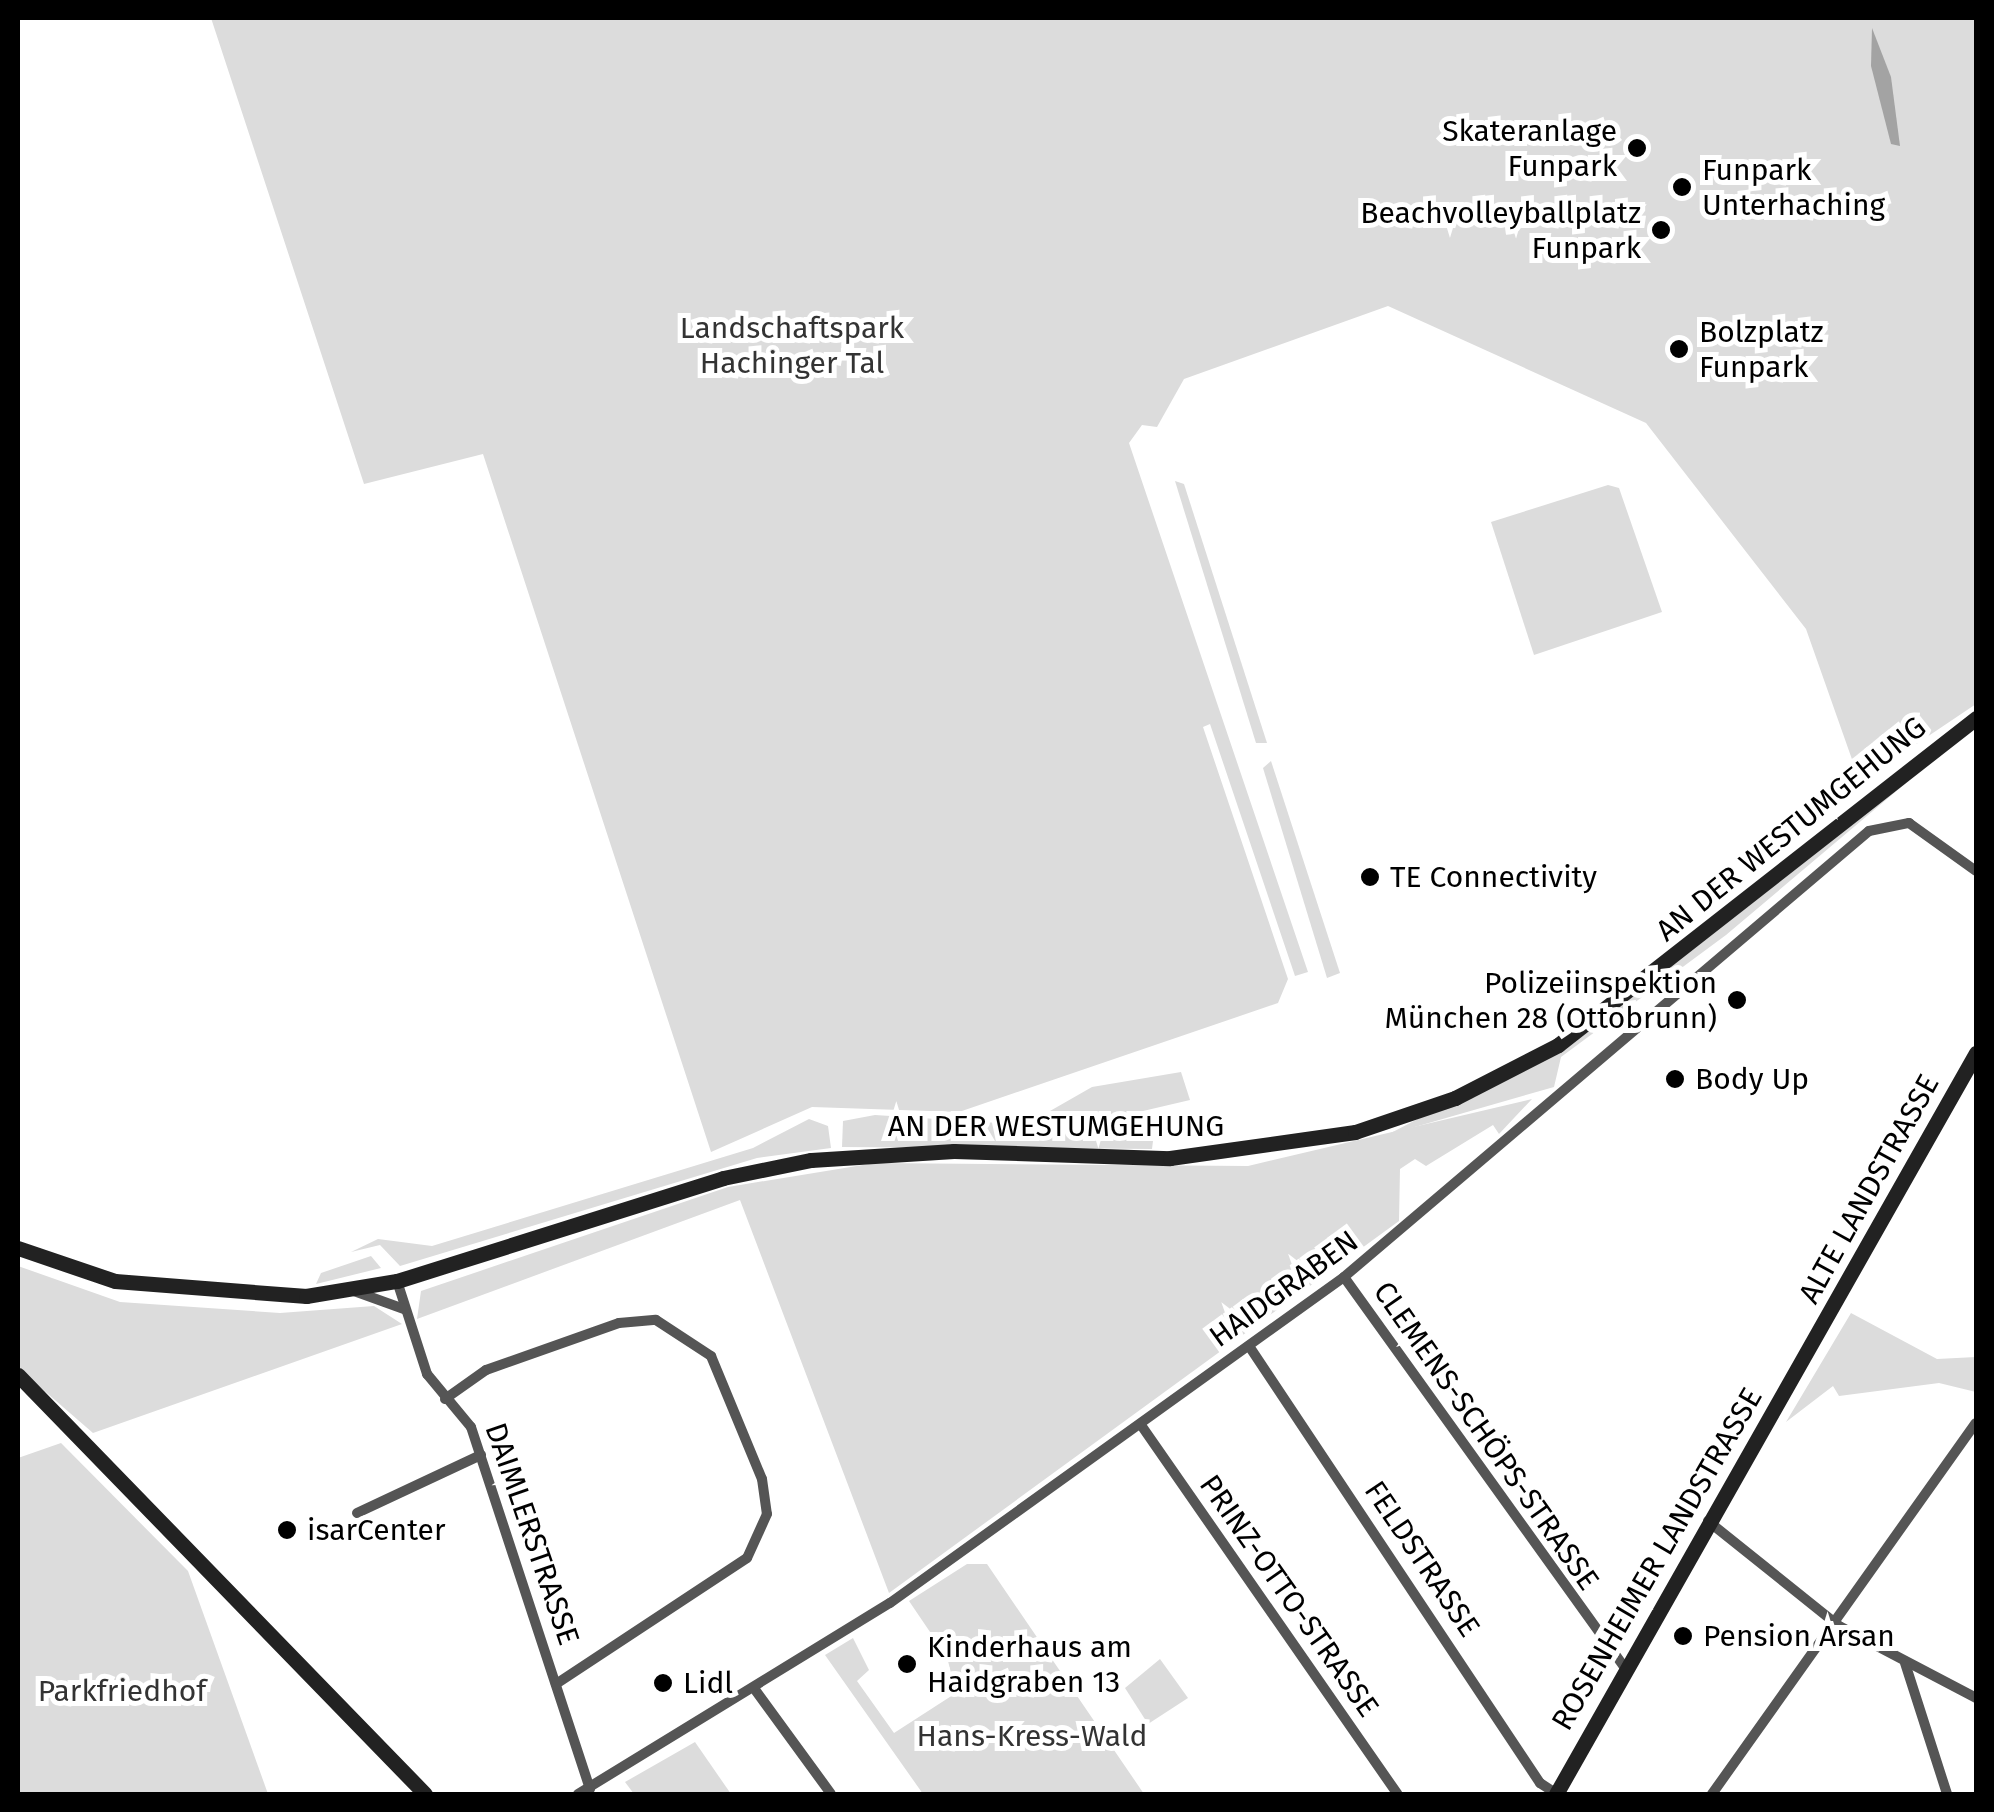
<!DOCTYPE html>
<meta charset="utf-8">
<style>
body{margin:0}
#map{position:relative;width:1994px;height:1812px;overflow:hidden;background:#fff;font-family:"Fira Sans",sans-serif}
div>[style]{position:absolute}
.green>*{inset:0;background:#dcdcdc}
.water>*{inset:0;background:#a3a3a3}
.minor>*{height:10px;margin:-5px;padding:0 5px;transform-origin:5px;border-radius:5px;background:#555}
.secondary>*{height:15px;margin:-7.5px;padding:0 7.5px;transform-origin:7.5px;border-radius:7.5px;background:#222}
.dots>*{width:28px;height:28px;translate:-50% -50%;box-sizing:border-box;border:5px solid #fff;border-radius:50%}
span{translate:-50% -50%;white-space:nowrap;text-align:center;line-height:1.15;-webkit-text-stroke:10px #fff;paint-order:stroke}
.poi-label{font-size:30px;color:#000}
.right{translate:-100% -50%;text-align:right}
.left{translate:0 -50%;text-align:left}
.park-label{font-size:30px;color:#333}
.street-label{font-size:30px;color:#000}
.frame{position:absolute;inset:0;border:20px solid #000;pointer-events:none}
</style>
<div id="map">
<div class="green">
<div style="clip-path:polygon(211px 18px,1976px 18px,1976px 704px,1860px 782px,1806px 629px,1646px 423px,1388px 306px,1184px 379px,1157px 427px,1142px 425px,1129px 443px,1308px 972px,1295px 976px,1210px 724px,1203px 727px,1288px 979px,1278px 1003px,959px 1112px,812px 1107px,711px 1152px,483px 454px,364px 484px)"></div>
<div style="clip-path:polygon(1175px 481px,1184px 484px,1267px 743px,1256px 743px)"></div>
<div style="clip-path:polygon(1608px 485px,1619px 488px,1662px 612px,1534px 655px,1491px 522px)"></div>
<div style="clip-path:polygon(1271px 761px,1340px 973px,1327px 978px,1263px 768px)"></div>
<div style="clip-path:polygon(1902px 777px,1906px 783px,1726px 935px,1561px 1057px,1554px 1087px,1387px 1135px,1594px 1027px)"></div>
<div style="clip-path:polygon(1181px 1072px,1190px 1100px,1079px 1126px,1043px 1115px,1092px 1087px)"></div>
<div style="clip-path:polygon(1532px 1099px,1499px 1134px,1493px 1125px,1426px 1166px,1415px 1159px,1400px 1169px,1399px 1221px,889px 1593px,740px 1200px,417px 1319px,421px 1291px,728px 1187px,875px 1163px,1248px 1166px)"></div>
<div style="clip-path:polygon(875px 1115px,1154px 1133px,1152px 1149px,842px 1147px,843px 1121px)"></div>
<div style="clip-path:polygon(809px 1119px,828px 1126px,831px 1148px,757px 1158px,400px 1266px,380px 1245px,351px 1252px,378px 1239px,432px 1246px,753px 1148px)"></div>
<div style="clip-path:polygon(371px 1256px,381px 1268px,316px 1284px,321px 1273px)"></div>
<div style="clip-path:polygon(18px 1266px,120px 1302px,280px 1313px,374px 1306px,402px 1324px,93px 1433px,18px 1368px)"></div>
<div style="clip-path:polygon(1851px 1313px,1937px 1359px,1976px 1357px,1976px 1392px,1939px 1383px,1839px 1396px,1833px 1386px,1786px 1422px)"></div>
<div style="clip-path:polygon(61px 1443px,188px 1571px,268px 1794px,18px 1794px,18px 1458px)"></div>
<div style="clip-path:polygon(967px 1564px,987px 1564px,1144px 1794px,923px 1794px,825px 1655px,853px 1638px,869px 1670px,857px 1681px,894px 1733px,956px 1693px,947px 1657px,909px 1601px)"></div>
<div style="clip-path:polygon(1160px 1659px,1188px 1698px,1148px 1724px,1125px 1688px)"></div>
<div style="clip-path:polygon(695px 1742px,731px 1794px,634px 1794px,625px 1782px)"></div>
</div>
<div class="water">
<div style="clip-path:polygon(1872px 28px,1891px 77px,1900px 146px,1891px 144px,1871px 66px)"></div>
</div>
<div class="minor">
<div style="left:1344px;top:1277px;width:481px;rotate:54.3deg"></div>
<div style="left:397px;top:1281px;width:98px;rotate:72.1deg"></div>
<div style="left:427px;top:1374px;width:69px;rotate:50.3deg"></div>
<div style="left:471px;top:1427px;width:381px;rotate:71.8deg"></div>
<div style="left:354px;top:1291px;width:53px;rotate:19.8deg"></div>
<div style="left:1249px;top:1346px;width:525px;rotate:56.34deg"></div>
<div style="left:1540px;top:1783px;width:20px;rotate:33deg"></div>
<div style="left:445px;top:1399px;width:50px;rotate:-35.3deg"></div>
<div style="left:486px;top:1370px;width:141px;rotate:-19.5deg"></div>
<div style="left:619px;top:1323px;width:37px;rotate:-5deg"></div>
<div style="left:656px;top:1320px;width:66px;rotate:33.2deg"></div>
<div style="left:711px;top:1356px;width:133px;rotate:67.5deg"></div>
<div style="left:762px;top:1479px;width:35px;rotate:82deg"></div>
<div style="left:767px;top:1514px;width:48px;rotate:114.4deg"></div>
<div style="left:747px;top:1558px;width:229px;rotate:146.6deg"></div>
<div style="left:1141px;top:1425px;width:449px;rotate:55.2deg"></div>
<div style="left:357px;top:1513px;width:137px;rotate:-25.1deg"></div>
<div style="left:1708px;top:1521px;width:168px;rotate:38.7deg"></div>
<div style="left:1839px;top:1626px;width:155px;rotate:27.7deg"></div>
<div style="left:1905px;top:1663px;width:138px;rotate:72.2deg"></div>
<div style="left:756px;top:1691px;width:127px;rotate:53.9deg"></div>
<div style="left:578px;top:1794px;width:366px;rotate:-31.5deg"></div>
<div style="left:890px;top:1603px;width:559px;rotate:-35.68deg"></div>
<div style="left:1344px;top:1277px;width:689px;rotate:-40.35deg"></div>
<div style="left:1869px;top:831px;width:41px;rotate:-11.3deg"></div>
<div style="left:1909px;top:823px;width:82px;rotate:35.6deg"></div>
<div style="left:1712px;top:1794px;width:455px;rotate:-54.6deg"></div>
</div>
<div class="secondary">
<div style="left:18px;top:1248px;width:102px;rotate:18.8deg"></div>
<div style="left:115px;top:1281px;width:192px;rotate:4.5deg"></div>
<div style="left:306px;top:1296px;width:92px;rotate:-9.4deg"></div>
<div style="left:397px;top:1281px;width:342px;rotate:-17.5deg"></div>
<div style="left:723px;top:1178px;width:90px;rotate:-11.6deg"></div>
<div style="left:811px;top:1160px;width:143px;rotate:-3.6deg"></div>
<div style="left:954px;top:1151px;width:216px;rotate:1.9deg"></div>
<div style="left:1170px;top:1158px;width:187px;rotate:-8deg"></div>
<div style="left:1355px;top:1132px;width:106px;rotate:-18.8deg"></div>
<div style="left:1455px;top:1098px;width:116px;rotate:-27.2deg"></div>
<div style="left:1558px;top:1045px;width:531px;rotate:-38.04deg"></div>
<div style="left:18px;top:1375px;width:584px;rotate:45.83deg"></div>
<div style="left:1556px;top:1794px;width:852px;rotate:-60.46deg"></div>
</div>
<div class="dots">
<div style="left:1637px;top:148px;background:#000"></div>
<div style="left:1682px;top:187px;background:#000"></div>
<div style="left:1661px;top:230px;background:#000"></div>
<div style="left:1679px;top:349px;background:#000"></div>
<div style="left:1370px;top:877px;background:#000"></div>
<div style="left:1737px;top:1000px;background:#000"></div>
<div style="left:1675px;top:1079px;background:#000"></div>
<div style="left:287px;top:1530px;background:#000"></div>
<div style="left:1683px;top:1636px;background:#000"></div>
<div style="left:907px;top:1664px;background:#000"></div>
<div style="left:663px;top:1683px;background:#000"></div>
</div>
<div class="poi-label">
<span class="right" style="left:1617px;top:148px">Skateranlage<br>Funpark</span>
<span class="left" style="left:1702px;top:187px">Funpark<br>Unterhaching</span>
<span class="right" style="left:1641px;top:230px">Beachvolleyballplatz<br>Funpark</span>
<span class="left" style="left:1699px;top:349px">Bolzplatz<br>Funpark</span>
<span class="left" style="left:1390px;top:877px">TE Connectivity</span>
<span class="right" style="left:1717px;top:1000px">Polizeiinspektion<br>München 28 (Ottobrunn)</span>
<span class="left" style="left:1695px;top:1079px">Body Up</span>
<span class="left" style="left:307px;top:1530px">isarCenter</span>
<span class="left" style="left:1703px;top:1636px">Pension Arsan</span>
<span class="left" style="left:927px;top:1664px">Kinderhaus am<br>Haidgraben 13</span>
<span class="left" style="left:683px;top:1683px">Lidl</span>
</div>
<div class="park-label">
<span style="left:792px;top:345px">Landschaftspark<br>Hachinger Tal</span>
<span style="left:122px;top:1691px">Parkfriedhof</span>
<span style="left:1032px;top:1736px">Hans-Kress-Wald</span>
</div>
<div class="street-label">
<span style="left:1791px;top:829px;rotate:-39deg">AN DER WESTUMGEHUNG</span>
<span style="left:1056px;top:1126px">AN DER WESTUMGEHUNG</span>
<span style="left:1869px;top:1189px;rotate:-61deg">ALTE LANDSTRASSE</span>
<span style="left:1284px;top:1289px;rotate:-36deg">HAIDGRABEN</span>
<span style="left:1486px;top:1436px;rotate:55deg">CLEMENS-SCHÖPS-STRASSE</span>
<span style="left:532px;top:1534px;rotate:71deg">DAIMLERSTRASSE</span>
<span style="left:1422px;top:1559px;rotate:56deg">FELDSTRASSE</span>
<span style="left:1657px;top:1559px;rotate:-60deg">ROSENHEIMER LANDSTRASSE</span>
<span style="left:1289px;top:1596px;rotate:55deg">PRINZ-OTTO-STRASSE</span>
</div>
<div class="frame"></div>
</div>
